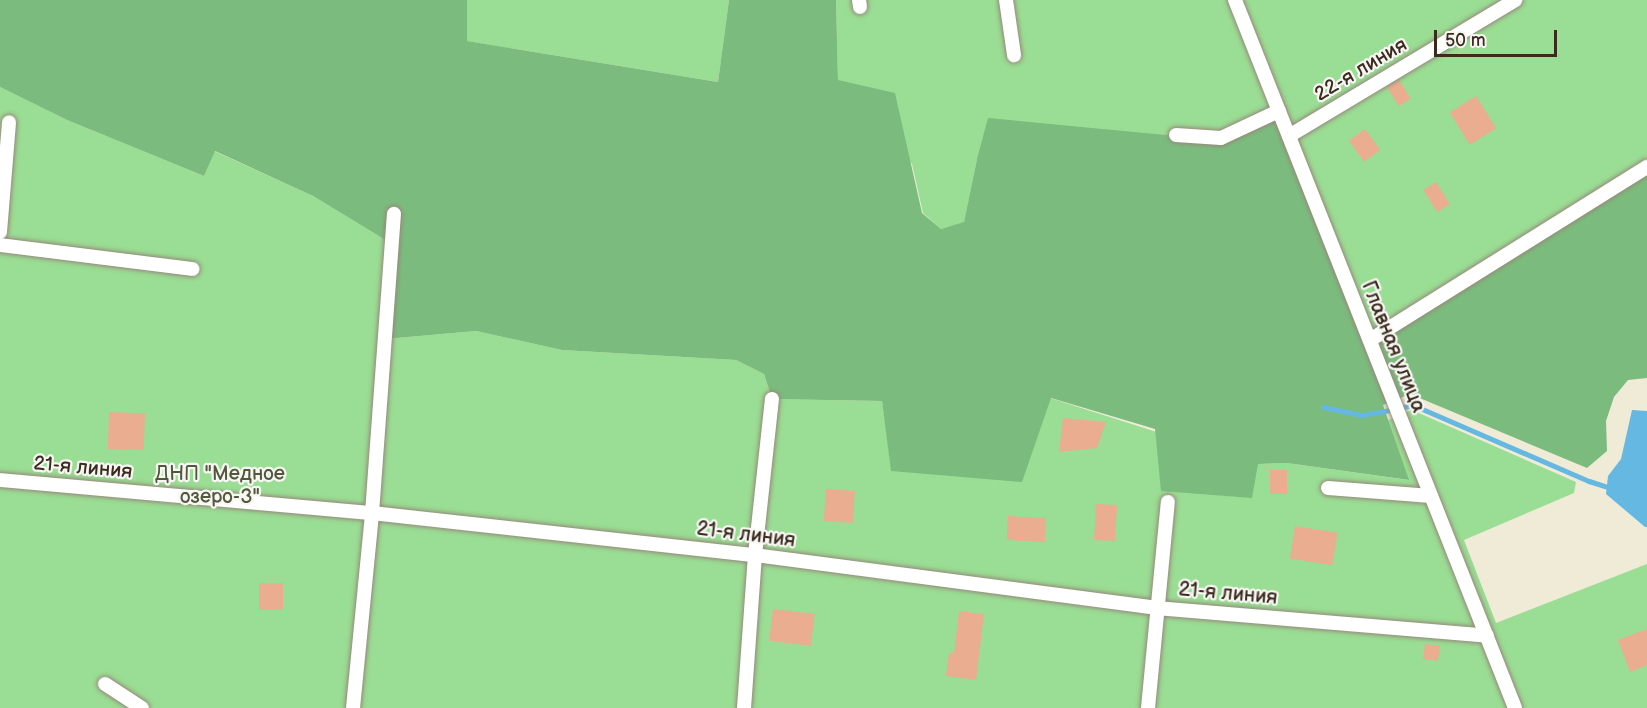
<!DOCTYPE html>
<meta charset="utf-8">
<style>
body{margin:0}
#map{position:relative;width:1647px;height:708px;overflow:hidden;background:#efebd7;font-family:"Balsamiq Sans",sans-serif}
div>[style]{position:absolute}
.green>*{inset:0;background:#9add94}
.forest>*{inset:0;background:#7bbc7e}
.water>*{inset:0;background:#65b8e1}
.stream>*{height:5px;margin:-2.5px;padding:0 2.5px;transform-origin:2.5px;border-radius:2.5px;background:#65b8e1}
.building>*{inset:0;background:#eaad8f;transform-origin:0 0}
.roads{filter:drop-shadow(0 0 2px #958a7a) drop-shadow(0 0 2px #958a7a)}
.minor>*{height:14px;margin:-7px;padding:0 7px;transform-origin:7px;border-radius:7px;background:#fff}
span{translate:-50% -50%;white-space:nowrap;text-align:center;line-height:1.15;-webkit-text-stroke:4.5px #f6f6f2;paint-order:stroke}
.street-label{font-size:20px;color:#3b2a1e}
.park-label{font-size:20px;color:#53573c}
.scale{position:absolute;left:1434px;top:30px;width:123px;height:27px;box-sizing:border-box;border:3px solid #3b2a1e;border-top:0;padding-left:8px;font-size:18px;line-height:21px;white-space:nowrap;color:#3b2a1e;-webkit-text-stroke:4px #f6f6f2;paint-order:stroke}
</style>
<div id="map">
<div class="green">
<div style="clip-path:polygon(467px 0,729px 0,718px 82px,466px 41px)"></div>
<div style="clip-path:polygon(836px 0,1647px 0,1647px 167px,1370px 340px,1221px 138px,977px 159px,964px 223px,941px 229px,923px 213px,912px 164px,838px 81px)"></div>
<div style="clip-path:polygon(0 87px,67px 120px,204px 176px,214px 151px,313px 196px,392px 244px,385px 339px,476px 331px,562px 350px,736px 360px,764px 374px,772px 399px,882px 401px,892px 471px,1050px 398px,1257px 464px,1287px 463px,1408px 480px,1388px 420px,1412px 410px,1576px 482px,1574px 493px,1464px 540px,1496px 623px,1647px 564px,1647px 708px,0 708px)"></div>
</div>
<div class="forest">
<div style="clip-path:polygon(0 0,467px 0,467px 41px,718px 82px,729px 0,836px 0,838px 80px,895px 93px,922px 213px,941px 229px,964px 222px,977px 159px,988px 118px,1197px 138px,1280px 114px,1370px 340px,1647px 167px,1647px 378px,1628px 380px,1614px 397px,1606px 421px,1607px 451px,1587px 468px,1410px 394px,1383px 405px,1409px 480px,1287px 463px,1258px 464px,1252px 498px,1161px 491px,1155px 429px,1051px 398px,1022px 482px,891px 471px,882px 401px,772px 399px,764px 374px,736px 360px,562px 350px,476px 331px,385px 339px,392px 244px,313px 196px,215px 151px,204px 176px,67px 120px,0 87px)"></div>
</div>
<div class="water">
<div style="clip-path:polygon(1632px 410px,1647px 411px,1647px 527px,1645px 527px,1606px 494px,1608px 476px,1621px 459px)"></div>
</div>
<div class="stream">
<div style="left:1323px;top:407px;width:40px;rotate:12deg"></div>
<div style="left:1362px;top:415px;width:27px;rotate:-10deg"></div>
<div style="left:1403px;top:407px;width:10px;rotate:-11deg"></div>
<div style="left:1413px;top:405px;width:192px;rotate:23.4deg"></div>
<div style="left:1589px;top:481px;width:23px;rotate:18deg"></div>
</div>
<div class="building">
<div style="left:1399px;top:80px;width:22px;height:14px;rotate:58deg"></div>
<div style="left:1476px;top:96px;width:38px;height:31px;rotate:58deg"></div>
<div style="left:1365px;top:129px;width:26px;height:20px;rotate:54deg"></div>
<div style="left:1436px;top:182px;width:26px;height:15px;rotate:58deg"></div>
<div style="left:109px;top:412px;width:36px;height:37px;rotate:2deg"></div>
<div style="clip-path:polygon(1063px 418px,1106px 422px,1097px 448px,1059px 452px)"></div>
<div style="left:1270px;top:470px;width:17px;height:24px"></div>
<div style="left:826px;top:489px;width:29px;height:32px;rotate:4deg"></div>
<div style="left:1096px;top:504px;width:21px;height:36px;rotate:3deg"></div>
<div style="left:1008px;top:516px;width:38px;height:24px;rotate:3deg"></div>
<div style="left:1295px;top:526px;width:43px;height:33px;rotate:9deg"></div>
<div style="left:259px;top:583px;width:24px;height:27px"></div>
<div style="left:773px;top:609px;width:42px;height:32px;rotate:7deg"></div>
<div style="clip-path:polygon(959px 611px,984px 614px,976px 680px,946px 676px,949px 653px,954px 653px)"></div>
<div style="clip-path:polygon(1647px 629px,1647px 665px,1630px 672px,1618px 640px)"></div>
<div style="left:1425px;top:644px;width:15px;height:15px;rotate:8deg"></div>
</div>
<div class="roads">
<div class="minor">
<div style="left:859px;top:0;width:7px;rotate:82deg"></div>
<div style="left:1006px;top:0;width:56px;rotate:81.7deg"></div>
<div style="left:1235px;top:0;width:761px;rotate:68.42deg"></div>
<div style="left:1176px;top:135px;width:45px;rotate:3.8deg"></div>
<div style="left:1221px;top:138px;width:64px;rotate:-25deg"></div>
<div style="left:1289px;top:136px;width:264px;rotate:-31deg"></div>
<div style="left:0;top:232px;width:110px;rotate:-85.3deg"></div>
<div style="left:0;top:245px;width:194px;rotate:7.1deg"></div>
<div style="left:1370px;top:340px;width:327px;rotate:-32deg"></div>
<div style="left:0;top:480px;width:373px;rotate:5.1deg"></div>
<div style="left:372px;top:513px;width:385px;rotate:6.3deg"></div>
<div style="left:755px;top:555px;width:405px;rotate:7.5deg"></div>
<div style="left:1157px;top:608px;width:331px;rotate:4.8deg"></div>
<div style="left:1328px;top:488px;width:103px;rotate:4.4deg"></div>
<div style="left:105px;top:684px;width:44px;rotate:33deg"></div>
<div style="left:353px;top:708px;width:196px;rotate:-84.4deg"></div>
<div style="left:372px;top:513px;width:300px;rotate:-85.8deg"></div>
<div style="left:744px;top:708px;width:153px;rotate:-85.9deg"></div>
<div style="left:755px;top:555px;width:157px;rotate:-83.8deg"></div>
<div style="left:1148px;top:708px;width:207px;rotate:-84.5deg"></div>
</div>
</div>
<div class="street-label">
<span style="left:1361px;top:70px;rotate:-31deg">22-я линия</span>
<span style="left:1393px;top:347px;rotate:68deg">Главная улица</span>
<span style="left:83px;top:468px;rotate:5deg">21-я линия</span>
<span style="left:746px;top:535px;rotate:7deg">21-я линия</span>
<span style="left:1228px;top:594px;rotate:5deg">21-я линия</span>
</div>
<div class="park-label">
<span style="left:220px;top:486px">ДНП "Медное<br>озеро-3"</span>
</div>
<div class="scale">50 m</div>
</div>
